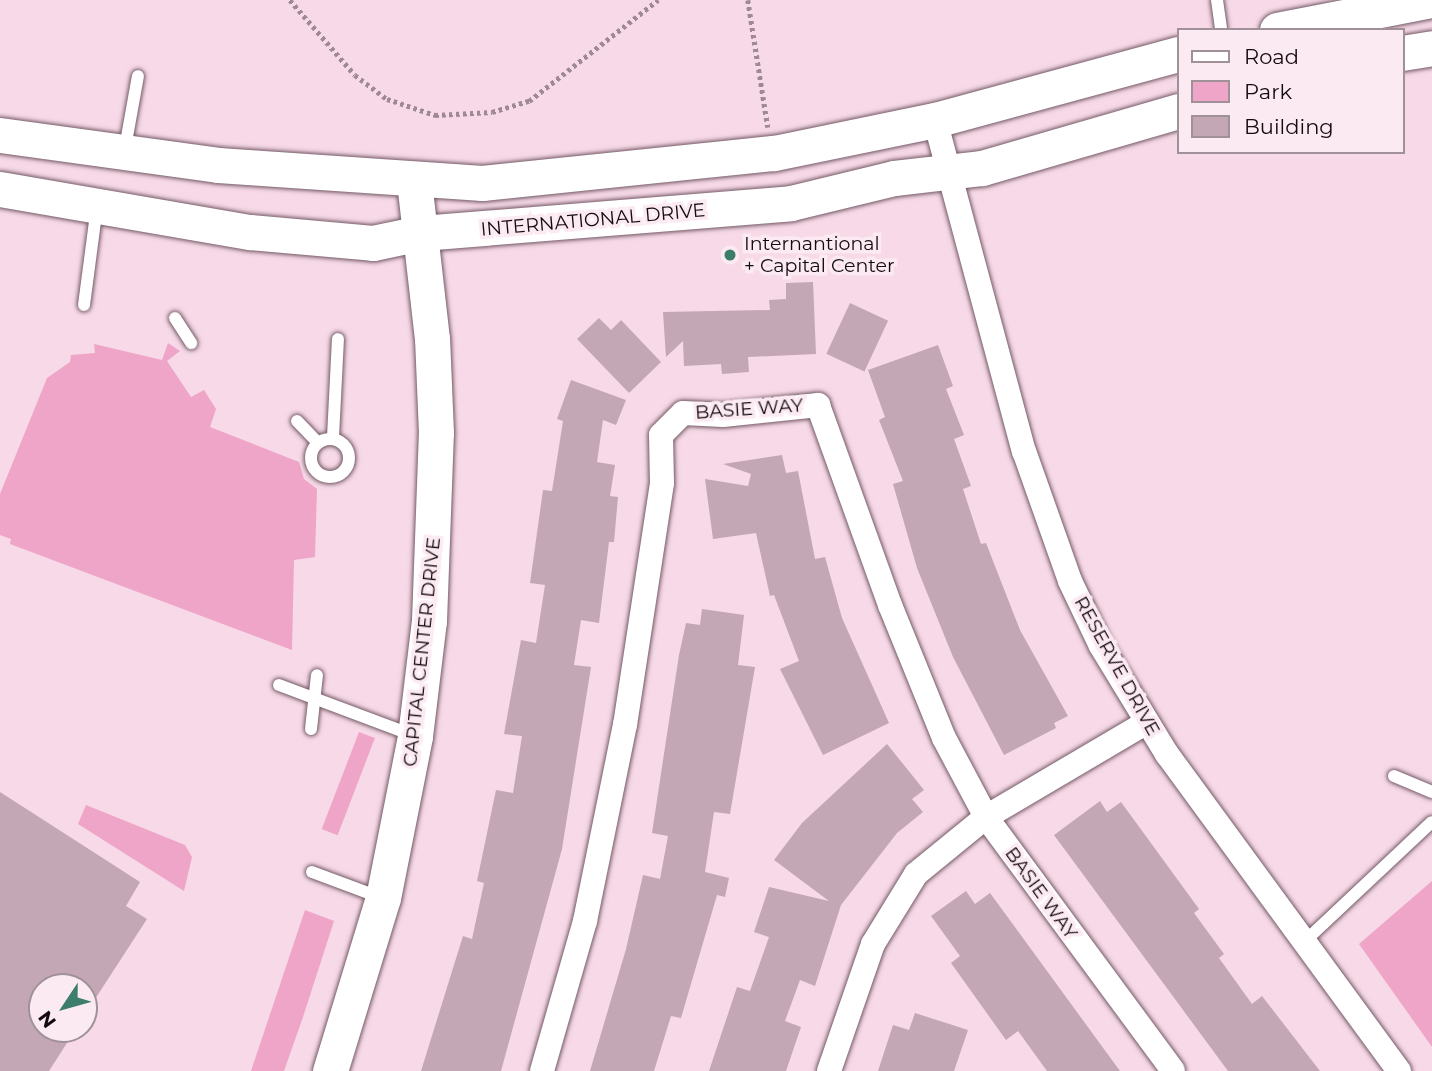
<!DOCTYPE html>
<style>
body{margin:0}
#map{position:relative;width:1432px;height:1071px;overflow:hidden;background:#f7d9e7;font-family:Montserrat,sans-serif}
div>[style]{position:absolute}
.green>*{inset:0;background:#eea5c8;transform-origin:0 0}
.building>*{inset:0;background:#c3a7b4;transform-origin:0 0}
.path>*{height:4.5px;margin-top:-2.25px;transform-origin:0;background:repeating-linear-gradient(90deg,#9f8993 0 3.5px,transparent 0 7px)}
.roads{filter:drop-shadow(0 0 2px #745a66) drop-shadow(0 0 2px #745a66)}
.lane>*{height:12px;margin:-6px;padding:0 6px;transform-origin:6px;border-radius:6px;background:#fff}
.lane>.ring{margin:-6px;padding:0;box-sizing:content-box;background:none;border:12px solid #fff;border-radius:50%}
.street>*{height:24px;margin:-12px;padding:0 12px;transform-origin:12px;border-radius:12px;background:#fff}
.secondary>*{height:35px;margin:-17.5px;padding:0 17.5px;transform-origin:17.5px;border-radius:17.5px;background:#fff}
.dots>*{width:19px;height:19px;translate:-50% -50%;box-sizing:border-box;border:4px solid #fceaf2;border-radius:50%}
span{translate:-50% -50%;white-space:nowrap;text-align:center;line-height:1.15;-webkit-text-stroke:7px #fceaf2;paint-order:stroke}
.street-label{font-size:19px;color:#140b0f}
.poi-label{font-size:19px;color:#140b0f}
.left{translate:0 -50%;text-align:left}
.legend{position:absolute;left:1177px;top:28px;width:228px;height:126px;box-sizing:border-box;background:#fceaf2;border:2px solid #9f9197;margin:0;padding:9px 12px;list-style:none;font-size:21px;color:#140b0f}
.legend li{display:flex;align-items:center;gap:14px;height:35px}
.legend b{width:35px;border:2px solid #9f9197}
.north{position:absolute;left:28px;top:973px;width:70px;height:70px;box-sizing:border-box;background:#fceaf2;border:2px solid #9f9197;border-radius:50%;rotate:234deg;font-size:19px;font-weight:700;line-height:28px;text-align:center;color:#140b0f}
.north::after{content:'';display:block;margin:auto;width:24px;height:32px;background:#3d7d6b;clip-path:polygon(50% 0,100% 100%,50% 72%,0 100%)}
</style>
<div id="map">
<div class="green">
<div style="clip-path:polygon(168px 343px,180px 351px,167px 361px,191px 397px,204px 390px,216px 409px,210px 427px,299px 462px,304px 479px,317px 489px,315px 557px,294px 560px,292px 650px,10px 544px,11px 539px,0 535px,0 494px,47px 378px,70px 362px,71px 355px,95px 353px,94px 344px,162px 360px)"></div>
<div style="left:359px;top:732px;width:17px;height:104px;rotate:21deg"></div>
<div style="clip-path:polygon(86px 805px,185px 845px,192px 857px,184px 891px,78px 824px)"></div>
<div style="clip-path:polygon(1432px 881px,1432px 1047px,1359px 944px)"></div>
<div style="clip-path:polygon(305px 910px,334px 921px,303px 1017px,284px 1071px,251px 1071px)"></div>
</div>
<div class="building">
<div style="clip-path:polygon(813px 282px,816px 354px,748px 357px,749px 372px,722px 374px,721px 364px,684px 366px,683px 341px,666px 357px,663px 312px,770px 310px,769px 300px,786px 299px,786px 283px)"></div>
<div style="left:850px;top:303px;width:42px;height:56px;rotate:25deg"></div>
<div style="clip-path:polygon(599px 318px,611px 330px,621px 320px,661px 362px,629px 393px,577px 339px)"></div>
<div style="clip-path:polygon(938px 345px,953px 386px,946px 389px,964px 435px,954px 439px,971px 486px,963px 489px,981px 544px,986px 543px,1020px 630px,1068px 716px,1054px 723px,1056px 728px,1004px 755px,953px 657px,917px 568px,893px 484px,903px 481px,879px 420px,885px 417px,868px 370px)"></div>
<div style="clip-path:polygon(571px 380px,626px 400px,616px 425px,603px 420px,597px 462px,615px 465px,610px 496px,618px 497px,614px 542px,609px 542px,599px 623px,581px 620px,574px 665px,591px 667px,562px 849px,501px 1071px,421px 1071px,463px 936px,472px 939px,484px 883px,477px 881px,496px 790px,513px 793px,522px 736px,504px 734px,521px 640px,536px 643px,545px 585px,530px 583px,543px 490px,552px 491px,563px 421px,557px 419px)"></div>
<div style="clip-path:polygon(782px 455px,786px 473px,798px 471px,815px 559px,825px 557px,842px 618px,889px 723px,823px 755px,780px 669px,799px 661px,774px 595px,770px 596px,756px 533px,713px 539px,705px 479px,748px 486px,751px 474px,723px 464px)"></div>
<div style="clip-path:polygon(702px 609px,744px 615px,738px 665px,755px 667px,730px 814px,714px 812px,705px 872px,729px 878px,725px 897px,717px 895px,681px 1018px,671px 1016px,654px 1071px,590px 1071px,626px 949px,643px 875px,660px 879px,668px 836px,652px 833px,679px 655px,686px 623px,700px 625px)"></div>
<div style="clip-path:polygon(887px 744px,924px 790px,912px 799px,923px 812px,897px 833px,841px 905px,815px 986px,800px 980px,785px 1021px,801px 1027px,786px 1071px,709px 1071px,737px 987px,750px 991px,769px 937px,754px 932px,769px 887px,829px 901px,774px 860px,802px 823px)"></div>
<div style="clip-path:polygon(0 792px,140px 882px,126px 906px,147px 919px,84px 1016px,84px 987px,42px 987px,42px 1029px,76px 1029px,49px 1071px,0 1071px)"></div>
<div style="clip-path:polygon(1100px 801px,1107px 812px,1121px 802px,1199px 909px,1194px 913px,1224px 954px,1219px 958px,1252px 1004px,1262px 996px,1320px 1071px,1228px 1071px,1054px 835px)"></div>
<div style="clip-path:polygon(966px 891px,975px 904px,990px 893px,1120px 1071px,1047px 1071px,1018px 1031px,1006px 1040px,951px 963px,960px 956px,931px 916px)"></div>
<div style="clip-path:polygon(915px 1013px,968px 1030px,954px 1071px,878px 1071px,893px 1025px,909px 1030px)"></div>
</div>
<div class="path">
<div style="left:290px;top:0;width:99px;rotate:49.1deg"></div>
<div style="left:355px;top:75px;width:40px;rotate:37deg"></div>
<div style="left:387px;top:99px;width:51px;rotate:18.4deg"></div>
<div style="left:435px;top:115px;width:57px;rotate:-3deg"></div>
<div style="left:492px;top:112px;width:39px;rotate:-17deg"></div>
<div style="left:529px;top:101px;width:164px;rotate:-38.1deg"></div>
<div style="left:748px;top:0;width:129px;rotate:81.1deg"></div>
</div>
<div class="roads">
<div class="lane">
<div style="left:1217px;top:0;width:30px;rotate:82deg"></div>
<div style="left:125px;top:148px;width:73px;rotate:-79.8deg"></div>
<div style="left:84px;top:305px;width:100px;rotate:-82.5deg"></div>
<div style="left:175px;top:318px;width:30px;rotate:57deg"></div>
<div style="left:297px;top:421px;width:30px;rotate:46deg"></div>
<div style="left:333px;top:437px;width:98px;rotate:-87.1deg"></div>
<div class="ring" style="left:311px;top:439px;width:26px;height:26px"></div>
<div style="left:279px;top:685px;width:142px;rotate:20.6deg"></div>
<div style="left:311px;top:729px;width:54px;rotate:-83.7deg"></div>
<div style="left:1394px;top:776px;width:41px;rotate:22.8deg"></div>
<div style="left:312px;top:872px;width:72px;rotate:20.5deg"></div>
<div style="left:1304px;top:942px;width:175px;rotate:-43.2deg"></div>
</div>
<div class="street">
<div style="left:935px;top:120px;width:343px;rotate:75deg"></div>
<div style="left:1024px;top:451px;width:138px;rotate:70.5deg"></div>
<div style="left:1070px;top:581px;width:72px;rotate:64.5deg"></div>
<div style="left:1101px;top:646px;width:127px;rotate:58.6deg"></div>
<div style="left:1167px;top:754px;width:393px;rotate:53.8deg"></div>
<div style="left:542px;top:1071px;width:156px;rotate:-74deg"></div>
<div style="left:585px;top:921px;width:200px;rotate:-78.5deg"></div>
<div style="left:625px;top:725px;width:245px;rotate:-81.3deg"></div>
<div style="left:662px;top:483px;width:48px;rotate:-91.2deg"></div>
<div style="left:661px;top:435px;width:31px;rotate:-45deg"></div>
<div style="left:683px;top:413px;width:40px;rotate:2.9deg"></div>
<div style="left:723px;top:415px;width:96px;rotate:-6deg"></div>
<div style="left:818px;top:405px;width:213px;rotate:70.2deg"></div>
<div style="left:890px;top:605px;width:144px;rotate:67.9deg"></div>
<div style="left:944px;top:738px;width:89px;rotate:62deg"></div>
<div style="left:986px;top:817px;width:315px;rotate:53.6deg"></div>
<div style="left:829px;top:1071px;width:134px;rotate:-70.9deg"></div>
<div style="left:873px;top:944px;width:82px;rotate:-58.4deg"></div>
<div style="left:916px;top:874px;width:90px;rotate:-39.2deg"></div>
<div style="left:986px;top:817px;width:187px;rotate:-30.5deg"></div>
</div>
<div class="secondary">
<div style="left:1277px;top:30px;width:158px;rotate:-11deg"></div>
<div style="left:1402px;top:53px;width:30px;rotate:-9deg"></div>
<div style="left:0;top:135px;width:220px;rotate:7.8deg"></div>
<div style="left:218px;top:165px;width:265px;rotate:3.9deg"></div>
<div style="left:482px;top:183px;width:294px;rotate:-5.9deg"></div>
<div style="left:774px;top:153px;width:164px;rotate:-11.6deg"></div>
<div style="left:935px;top:120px;width:252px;rotate:-15.2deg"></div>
<div style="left:0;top:189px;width:254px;rotate:9.8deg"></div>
<div style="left:250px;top:232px;width:123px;rotate:5.1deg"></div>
<div style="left:373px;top:243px;width:49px;rotate:-11.8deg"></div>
<div style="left:421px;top:233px;width:371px;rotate:-4.6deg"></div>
<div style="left:791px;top:203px;width:106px;rotate:-13.6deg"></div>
<div style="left:894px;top:178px;width:89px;rotate:-6.5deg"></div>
<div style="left:982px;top:168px;width:204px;rotate:-16.2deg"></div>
<div style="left:330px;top:1071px;width:181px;rotate:-73deg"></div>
<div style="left:383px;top:898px;width:165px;rotate:-78.8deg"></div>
<div style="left:415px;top:736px;width:116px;rotate:-83.1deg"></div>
<div style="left:429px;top:621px;width:188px;rotate:-87.9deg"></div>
<div style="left:436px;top:433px;width:94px;rotate:-92.4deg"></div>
<div style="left:432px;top:339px;width:159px;rotate:-96.5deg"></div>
</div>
</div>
<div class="dots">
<div style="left:730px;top:255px;background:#3d7d6b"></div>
</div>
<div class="street-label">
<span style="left:593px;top:220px;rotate:-5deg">INTERNATIONAL DRIVE</span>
<span style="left:749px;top:409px;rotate:-4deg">BASIE WAY</span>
<span style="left:422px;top:652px;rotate:-84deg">CAPITAL CENTER DRIVE</span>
<span style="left:1117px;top:666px;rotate:61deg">RESERVE DRIVE</span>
<span style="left:1041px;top:893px;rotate:54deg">BASIE WAY</span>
</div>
<div class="poi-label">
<span class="left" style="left:744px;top:255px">Internantional<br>+ Capital Center</span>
</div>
<ul class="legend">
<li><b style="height:9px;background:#fff"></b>Road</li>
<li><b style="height:19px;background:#eea5c8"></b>Park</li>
<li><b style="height:19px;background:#c3a7b4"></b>Building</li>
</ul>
<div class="north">N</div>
</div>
